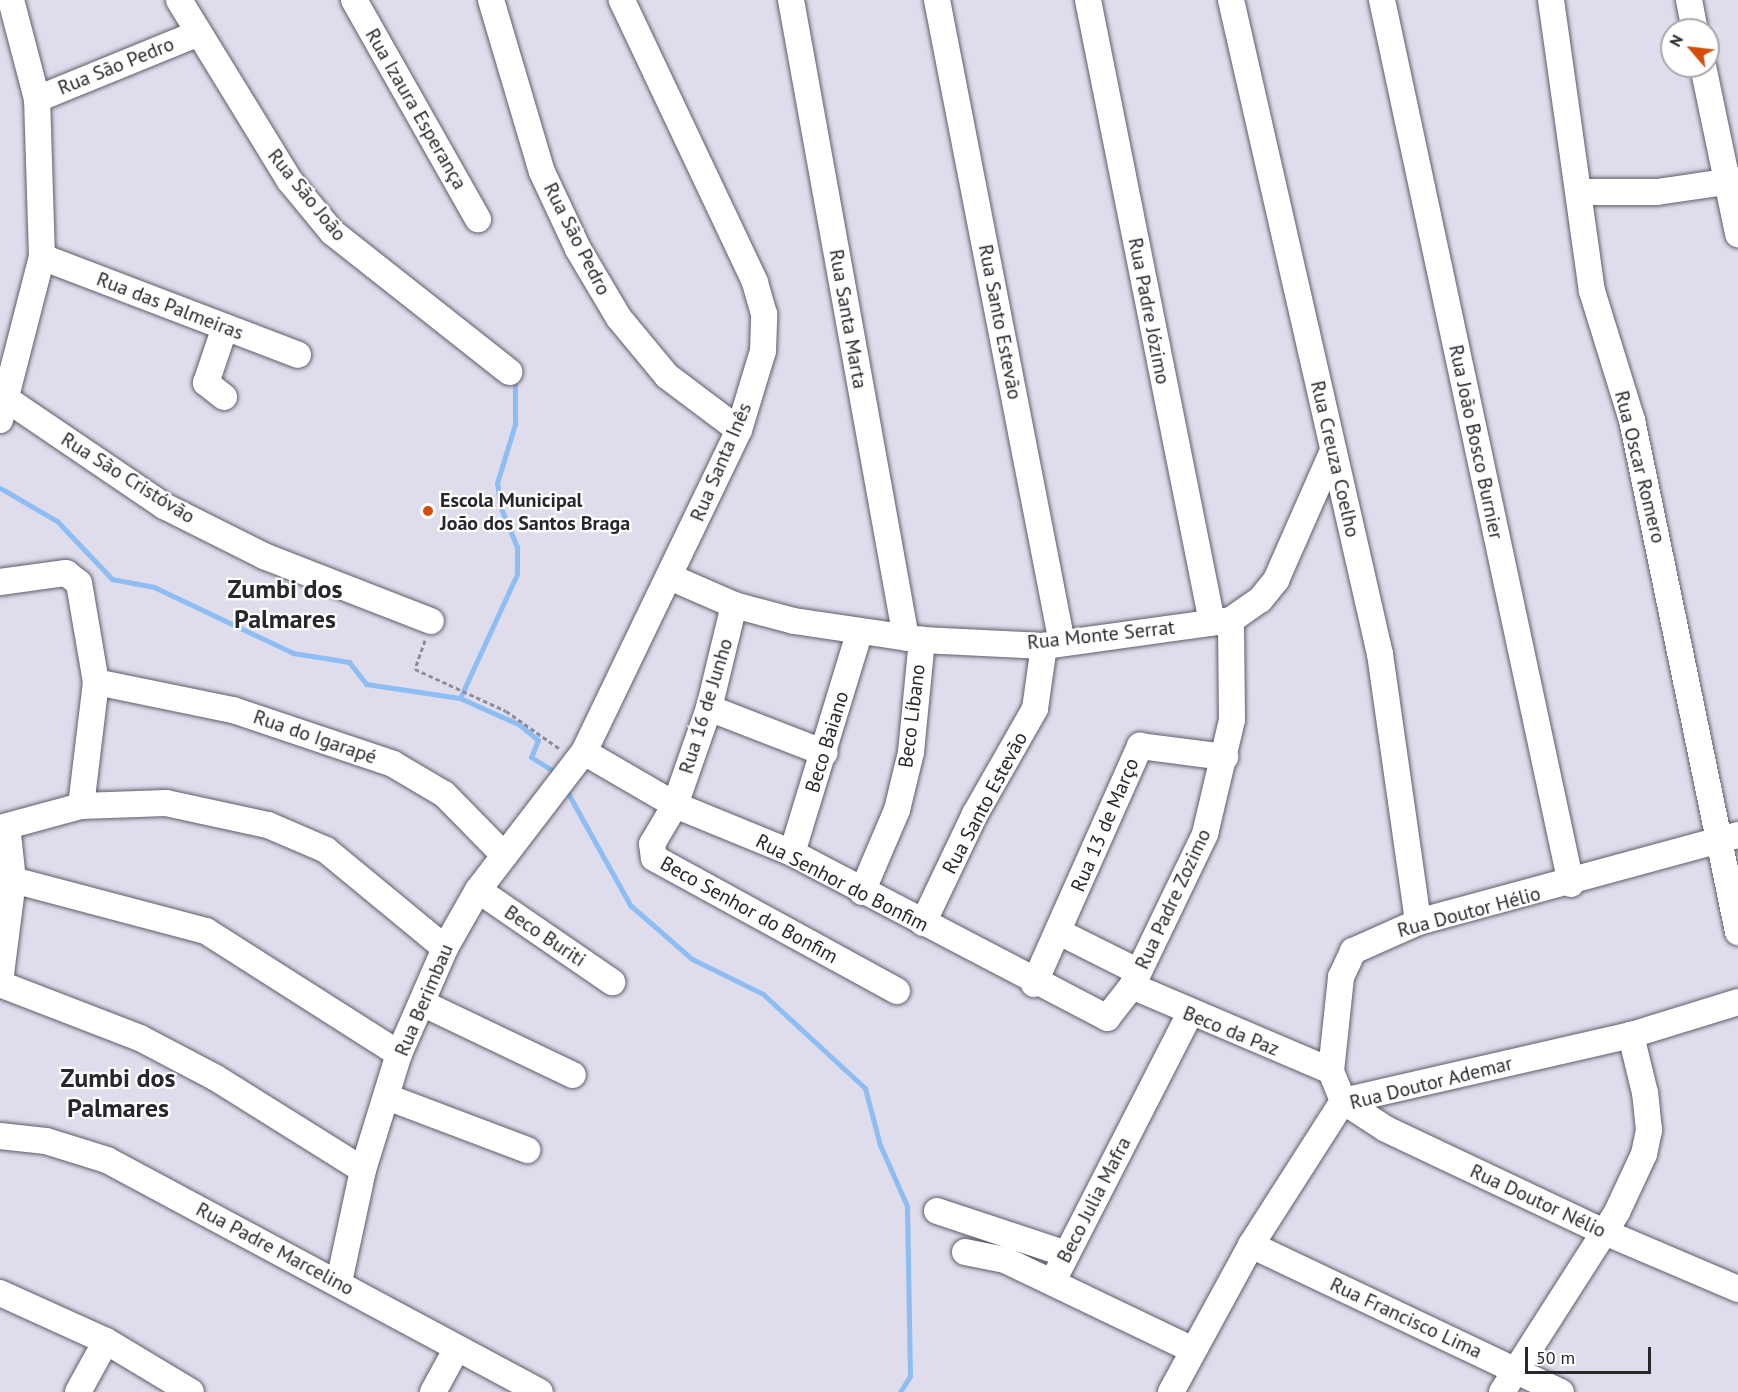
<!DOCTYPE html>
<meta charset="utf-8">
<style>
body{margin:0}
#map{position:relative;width:1738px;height:1392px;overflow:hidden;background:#dfdcec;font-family:"PT Sans",sans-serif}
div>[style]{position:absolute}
.stream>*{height:5px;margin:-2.5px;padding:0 2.5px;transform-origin:2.5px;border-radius:2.5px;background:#8ebdf3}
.path>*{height:3px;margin-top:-1.5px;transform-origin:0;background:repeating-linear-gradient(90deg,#8e8c98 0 4.5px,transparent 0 7.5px)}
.roads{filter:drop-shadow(0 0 2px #605d6b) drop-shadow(0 0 2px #605d6b)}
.minor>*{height:26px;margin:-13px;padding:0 13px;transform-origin:13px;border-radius:13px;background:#fff}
.dots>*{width:16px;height:16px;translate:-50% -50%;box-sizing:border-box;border:3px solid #fff;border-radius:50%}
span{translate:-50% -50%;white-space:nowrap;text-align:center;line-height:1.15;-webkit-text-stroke:4.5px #fff;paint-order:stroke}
.street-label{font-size:20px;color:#28272d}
.poi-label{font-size:20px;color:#28272d;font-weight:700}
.left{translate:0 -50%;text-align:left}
.district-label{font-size:26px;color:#28272d;font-weight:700}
.north{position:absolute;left:1660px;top:18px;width:60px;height:60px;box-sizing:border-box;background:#fff;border:2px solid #a9a9ab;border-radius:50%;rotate:298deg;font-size:16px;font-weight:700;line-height:24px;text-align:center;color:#28272d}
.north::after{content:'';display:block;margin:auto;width:21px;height:27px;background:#d24d07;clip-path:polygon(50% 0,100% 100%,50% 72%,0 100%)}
.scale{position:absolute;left:1525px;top:1347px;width:126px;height:27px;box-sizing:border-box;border:3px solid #28272d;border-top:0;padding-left:8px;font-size:18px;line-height:21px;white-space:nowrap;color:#28272d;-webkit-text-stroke:4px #fff;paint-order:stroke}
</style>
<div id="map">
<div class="stream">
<div style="left:0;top:488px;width:66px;rotate:30.1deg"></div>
<div style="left:57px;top:521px;width:80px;rotate:46.5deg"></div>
<div style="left:112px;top:579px;width:43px;rotate:10.8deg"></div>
<div style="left:154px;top:587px;width:154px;rotate:25.4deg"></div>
<div style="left:293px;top:653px;width:57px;rotate:9.1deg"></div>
<div style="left:349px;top:662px;width:28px;rotate:52deg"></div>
<div style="left:366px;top:684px;width:95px;rotate:8.5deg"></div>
<div style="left:460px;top:698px;width:66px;rotate:24.2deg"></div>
<div style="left:520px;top:725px;width:23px;rotate:40deg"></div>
<div style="left:538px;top:740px;width:18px;rotate:112deg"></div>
<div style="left:531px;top:757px;width:32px;rotate:32deg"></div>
<div style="left:460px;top:698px;width:136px;rotate:-65.3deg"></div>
<div style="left:517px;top:574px;width:27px;rotate:-90deg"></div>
<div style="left:517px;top:547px;width:44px;rotate:-112.5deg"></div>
<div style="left:500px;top:506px;width:23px;rotate:-97deg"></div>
<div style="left:497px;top:483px;width:62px;rotate:-73deg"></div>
<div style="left:515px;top:424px;width:39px;rotate:-90deg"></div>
<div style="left:565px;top:788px;width:134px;rotate:60.9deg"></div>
<div style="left:630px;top:905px;width:82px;rotate:41.1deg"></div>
<div style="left:692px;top:959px;width:79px;rotate:26.2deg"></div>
<div style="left:763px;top:994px;width:139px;rotate:42.7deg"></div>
<div style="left:865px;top:1088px;width:59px;rotate:75.3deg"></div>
<div style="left:880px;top:1145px;width:67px;rotate:66.1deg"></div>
<div style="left:907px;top:1206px;width:170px;rotate:89deg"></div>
<div style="left:910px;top:1376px;width:19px;rotate:122deg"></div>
</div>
<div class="path">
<div style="left:425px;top:640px;width:31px;rotate:109deg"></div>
<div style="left:415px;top:669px;width:100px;rotate:24.8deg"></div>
<div style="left:506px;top:711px;width:66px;rotate:35.1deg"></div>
</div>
<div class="roads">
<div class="minor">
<div style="left:179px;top:0;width:212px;rotate:58.5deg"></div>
<div style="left:290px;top:181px;width:66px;rotate:50.5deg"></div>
<div style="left:332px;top:232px;width:226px;rotate:38.3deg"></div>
<div style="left:354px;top:0;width:252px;rotate:60.5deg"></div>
<div style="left:491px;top:0;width:179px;rotate:73.5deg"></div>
<div style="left:542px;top:172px;width:85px;rotate:64.9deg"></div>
<div style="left:578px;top:249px;width:80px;rotate:59.3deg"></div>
<div style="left:619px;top:318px;width:75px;rotate:50.4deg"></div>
<div style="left:667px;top:376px;width:90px;rotate:36.9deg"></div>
<div style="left:791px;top:0;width:648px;rotate:79.78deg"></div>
<div style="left:937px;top:0;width:655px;rotate:79deg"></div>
<div style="left:1088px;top:0;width:634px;rotate:78.73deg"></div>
<div style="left:1231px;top:0;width:671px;rotate:77.17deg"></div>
<div style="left:1380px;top:654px;width:271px;rotate:81.9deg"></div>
<div style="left:1382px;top:0;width:904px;rotate:77.93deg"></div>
<div style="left:1551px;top:0;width:294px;rotate:82deg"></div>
<div style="left:1592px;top:291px;width:135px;rotate:72.8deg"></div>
<div style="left:1632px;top:420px;width:523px;rotate:78.3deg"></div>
<div style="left:1689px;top:0;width:31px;rotate:79deg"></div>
<div style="left:1703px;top:66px;width:172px;rotate:78.2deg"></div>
<div style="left:37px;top:99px;width:172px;rotate:-22.2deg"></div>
<div style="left:1580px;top:192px;width:77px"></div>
<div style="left:1657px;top:192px;width:82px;rotate:-8.4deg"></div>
<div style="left:42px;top:257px;width:274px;rotate:20.9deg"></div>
<div style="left:224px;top:397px;width:23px;rotate:-142deg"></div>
<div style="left:206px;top:383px;width:59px;rotate:-71.3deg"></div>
<div style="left:8px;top:400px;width:189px;rotate:34.2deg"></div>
<div style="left:164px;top:506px;width:112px;rotate:26.6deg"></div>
<div style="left:264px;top:556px;width:179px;rotate:21.3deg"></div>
<div style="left:0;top:420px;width:168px;rotate:-75.6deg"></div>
<div style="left:42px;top:257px;width:158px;rotate:-91.8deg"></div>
<div style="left:37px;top:99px;width:102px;rotate:-104.7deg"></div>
<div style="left:670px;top:577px;width:70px;rotate:23.6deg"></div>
<div style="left:734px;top:605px;width:62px;rotate:14.9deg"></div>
<div style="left:794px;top:621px;width:129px;rotate:8.4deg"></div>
<div style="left:922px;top:640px;width:122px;rotate:2.8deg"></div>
<div style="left:1044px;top:646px;width:189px;rotate:-7.9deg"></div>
<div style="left:1231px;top:620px;width:35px;rotate:-35deg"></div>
<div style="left:1260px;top:600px;width:26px;rotate:-51deg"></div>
<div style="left:1276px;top:580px;width:141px;rotate:-66.2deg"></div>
<div style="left:0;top:582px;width:67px;rotate:-7.8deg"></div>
<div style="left:66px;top:573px;width:16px;rotate:38deg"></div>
<div style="left:79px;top:583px;width:100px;rotate:80.3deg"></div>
<div style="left:96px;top:682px;width:125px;rotate:96.9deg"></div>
<div style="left:734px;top:605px;width:106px;rotate:103.6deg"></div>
<div style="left:709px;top:708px;width:103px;rotate:109.3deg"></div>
<div style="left:675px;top:805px;width:45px;rotate:120.5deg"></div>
<div style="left:652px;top:844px;width:14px;rotate:82deg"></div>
<div style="left:654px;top:858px;width:277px;rotate:28.7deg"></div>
<div style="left:96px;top:682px;width:140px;rotate:11.6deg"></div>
<div style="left:233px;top:710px;width:169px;rotate:18.6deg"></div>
<div style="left:393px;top:764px;width:59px;rotate:30.5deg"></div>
<div style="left:444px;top:794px;width:86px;rotate:45.5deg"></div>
<div style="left:709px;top:708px;width:124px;rotate:21.2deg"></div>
<div style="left:584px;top:752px;width:105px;rotate:30.2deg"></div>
<div style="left:675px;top:805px;width:126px;rotate:22.3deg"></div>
<div style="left:792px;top:853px;width:356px;rotate:27.6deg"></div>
<div style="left:1107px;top:1018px;width:41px;rotate:-52deg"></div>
<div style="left:1132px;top:986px;width:169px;rotate:-64.3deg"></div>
<div style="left:1205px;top:834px;width:117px;rotate:-76.7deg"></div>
<div style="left:1232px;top:720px;width:100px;rotate:-90.6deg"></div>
<div style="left:0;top:828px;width:84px;rotate:-15.2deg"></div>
<div style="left:81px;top:806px;width:85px;rotate:-2deg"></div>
<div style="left:166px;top:803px;width:104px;rotate:12.2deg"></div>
<div style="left:268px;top:825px;width:63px;rotate:23.3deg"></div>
<div style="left:326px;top:850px;width:154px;rotate:39.5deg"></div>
<div style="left:792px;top:853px;width:232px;rotate:-73deg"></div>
<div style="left:13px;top:880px;width:200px;rotate:14.8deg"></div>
<div style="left:206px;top:931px;width:229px;rotate:32.5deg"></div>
<div style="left:478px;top:890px;width:163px;rotate:34.5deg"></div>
<div style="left:862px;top:892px;width:89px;rotate:-66.9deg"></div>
<div style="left:897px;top:810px;width:60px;rotate:-76.4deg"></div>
<div style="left:911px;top:752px;width:113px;rotate:-84.4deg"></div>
<div style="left:923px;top:923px;width:121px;rotate:-64.5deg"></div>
<div style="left:975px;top:814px;width:121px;rotate:-60.3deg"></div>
<div style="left:1035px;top:709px;width:64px;rotate:-81.9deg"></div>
<div style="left:1059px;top:932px;width:89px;rotate:26.6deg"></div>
<div style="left:0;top:982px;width:103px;rotate:-82.7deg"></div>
<div style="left:13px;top:880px;width:54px;rotate:-96.3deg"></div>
<div style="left:0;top:984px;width:150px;rotate:21.1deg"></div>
<div style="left:140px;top:1038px;width:86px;rotate:27.8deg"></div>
<div style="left:216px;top:1078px;width:173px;rotate:32deg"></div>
<div style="left:1034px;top:984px;width:261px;rotate:-66deg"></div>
<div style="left:1140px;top:746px;width:86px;rotate:7.4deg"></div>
<div style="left:1132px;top:986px;width:216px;rotate:23.1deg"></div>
<div style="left:422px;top:1003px;width:167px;rotate:25.5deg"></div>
<div style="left:387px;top:1097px;width:150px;rotate:20.7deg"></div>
<div style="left:1343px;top:1101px;width:32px;rotate:-112deg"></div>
<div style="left:1331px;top:1071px;width:95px;rotate:-83.9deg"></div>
<div style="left:1341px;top:977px;width:29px;rotate:-65deg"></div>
<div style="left:1353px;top:951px;width:71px;rotate:-24deg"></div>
<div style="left:1418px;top:922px;width:332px;rotate:-15.2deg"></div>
<div style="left:1343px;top:1101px;width:51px;rotate:33.1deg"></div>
<div style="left:1386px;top:1129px;width:239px;rotate:25.3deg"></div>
<div style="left:1602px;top:1231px;width:148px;rotate:23.1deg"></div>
<div style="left:0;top:1136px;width:46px;rotate:6.2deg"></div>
<div style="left:46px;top:1141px;width:64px;rotate:17.3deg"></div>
<div style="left:107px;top:1160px;width:491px;rotate:28.2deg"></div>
<div style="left:937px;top:1211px;width:136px;rotate:18.4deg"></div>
<div style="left:1251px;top:1245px;width:343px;rotate:25.4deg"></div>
<div style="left:965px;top:1252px;width:41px;rotate:11.3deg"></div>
<div style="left:1005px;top:1260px;width:206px;rotate:25.6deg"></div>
<div style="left:1053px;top:1281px;width:299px;rotate:-62.9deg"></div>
<div style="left:339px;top:1282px;width:115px;rotate:-77.9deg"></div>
<div style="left:363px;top:1170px;width:121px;rotate:-72.8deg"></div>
<div style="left:399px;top:1054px;width:116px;rotate:-66.5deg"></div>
<div style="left:445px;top:948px;width:67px;rotate:-60.4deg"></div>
<div style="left:478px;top:890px;width:174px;rotate:-52.5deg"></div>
<div style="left:584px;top:752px;width:357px;rotate:-64.3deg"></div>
<div style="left:739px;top:430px;width:83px;rotate:-73.1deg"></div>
<div style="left:763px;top:351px;width:37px;rotate:-88deg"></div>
<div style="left:764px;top:314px;width:33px;rotate:-106deg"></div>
<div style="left:755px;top:282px;width:312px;rotate:-115.3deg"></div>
<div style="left:0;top:1293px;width:116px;rotate:24.4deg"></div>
<div style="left:106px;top:1341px;width:99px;rotate:31deg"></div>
<div style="left:78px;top:1392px;width:58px;rotate:-61.2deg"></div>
<div style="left:433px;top:1392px;width:50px;rotate:-61.4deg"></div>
<div style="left:1171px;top:1392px;width:167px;rotate:-61.4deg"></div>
<div style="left:1251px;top:1245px;width:171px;rotate:-57.4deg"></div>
<div style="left:1343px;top:1101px;width:295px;rotate:-12.9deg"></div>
<div style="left:1631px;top:1035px;width:112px;rotate:-17.1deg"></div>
<div style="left:1502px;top:1392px;width:214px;rotate:-57.4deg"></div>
<div style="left:1617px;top:1212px;width:64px;rotate:-65deg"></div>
<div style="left:1644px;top:1154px;width:25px;rotate:-78deg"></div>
<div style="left:1649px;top:1130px;width:37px;rotate:-96deg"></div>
<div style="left:1645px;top:1093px;width:60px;rotate:-103.6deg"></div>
</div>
</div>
<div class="dots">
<div style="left:428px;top:511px;background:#d24d07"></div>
</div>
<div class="street-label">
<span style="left:116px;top:66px;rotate:-22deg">Rua São Pedro</span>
<span style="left:416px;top:109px;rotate:60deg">Rua Izaura Esperança</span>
<span style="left:307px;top:195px;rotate:51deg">Rua São João</span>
<span style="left:577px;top:239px;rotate:63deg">Rua São Pedro</span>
<span style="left:170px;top:306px;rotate:21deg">Rua das Palmeiras</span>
<span style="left:1149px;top:311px;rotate:79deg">Rua Padre Józimo</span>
<span style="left:848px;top:319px;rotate:80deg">Rua Santa Marta</span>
<span style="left:1000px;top:322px;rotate:79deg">Rua Santo Estevão</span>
<span style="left:1476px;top:442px;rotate:78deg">Rua João Bosco Burnier</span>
<span style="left:1335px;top:459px;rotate:77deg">Rua Creuza Coelho</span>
<span style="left:721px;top:462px;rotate:-67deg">Rua Santa Inês</span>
<span style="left:1640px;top:467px;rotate:76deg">Rua Oscar Romero</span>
<span style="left:128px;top:478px;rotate:32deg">Rua São Cristóvão</span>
<span style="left:1101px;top:635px;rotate:-6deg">Rua Monte Serrat</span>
<span style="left:706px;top:706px;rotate:-73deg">Rua 16 de Junho</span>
<span style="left:912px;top:716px;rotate:-83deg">Beco Líbano</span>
<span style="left:315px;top:737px;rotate:19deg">Rua do Igarapé</span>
<span style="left:827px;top:742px;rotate:-73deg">Beco Baiano</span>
<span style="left:985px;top:803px;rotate:-62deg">Rua Santo Estevão</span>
<span style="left:1105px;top:825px;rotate:-67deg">Rua 13 de Março</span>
<span style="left:842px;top:883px;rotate:27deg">Rua Senhor do Bonfim</span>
<span style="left:1173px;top:899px;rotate:-65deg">Rua Padre Zozimo</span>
<span style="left:749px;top:910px;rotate:29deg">Beco Senhor do Bonfim</span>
<span style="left:1469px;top:912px;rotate:-15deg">Rua Doutor Hélio</span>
<span style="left:545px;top:936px;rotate:34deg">Beco Buriti</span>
<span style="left:424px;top:1000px;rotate:-67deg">Rua Berimbau</span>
<span style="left:1231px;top:1031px;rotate:22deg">Beco da Paz</span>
<span style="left:1431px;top:1083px;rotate:-14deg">Rua Doutor Ademar</span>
<span style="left:1094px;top:1200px;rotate:-63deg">Beco Julia Mafra</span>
<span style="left:1538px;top:1201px;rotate:25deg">Rua Doutor Nélio</span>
<span style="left:275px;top:1249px;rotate:28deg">Rua Padre Marcelino</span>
<span style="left:1406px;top:1318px;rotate:25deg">Rua Francisco Lima</span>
</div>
<div class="poi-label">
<span class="left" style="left:440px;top:512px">Escola Municipal<br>João dos Santos Braga</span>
</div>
<div class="district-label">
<span style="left:285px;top:604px">Zumbi dos<br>Palmares</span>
<span style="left:118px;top:1093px">Zumbi dos<br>Palmares</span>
</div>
<div class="north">N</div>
<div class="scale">50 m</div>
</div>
